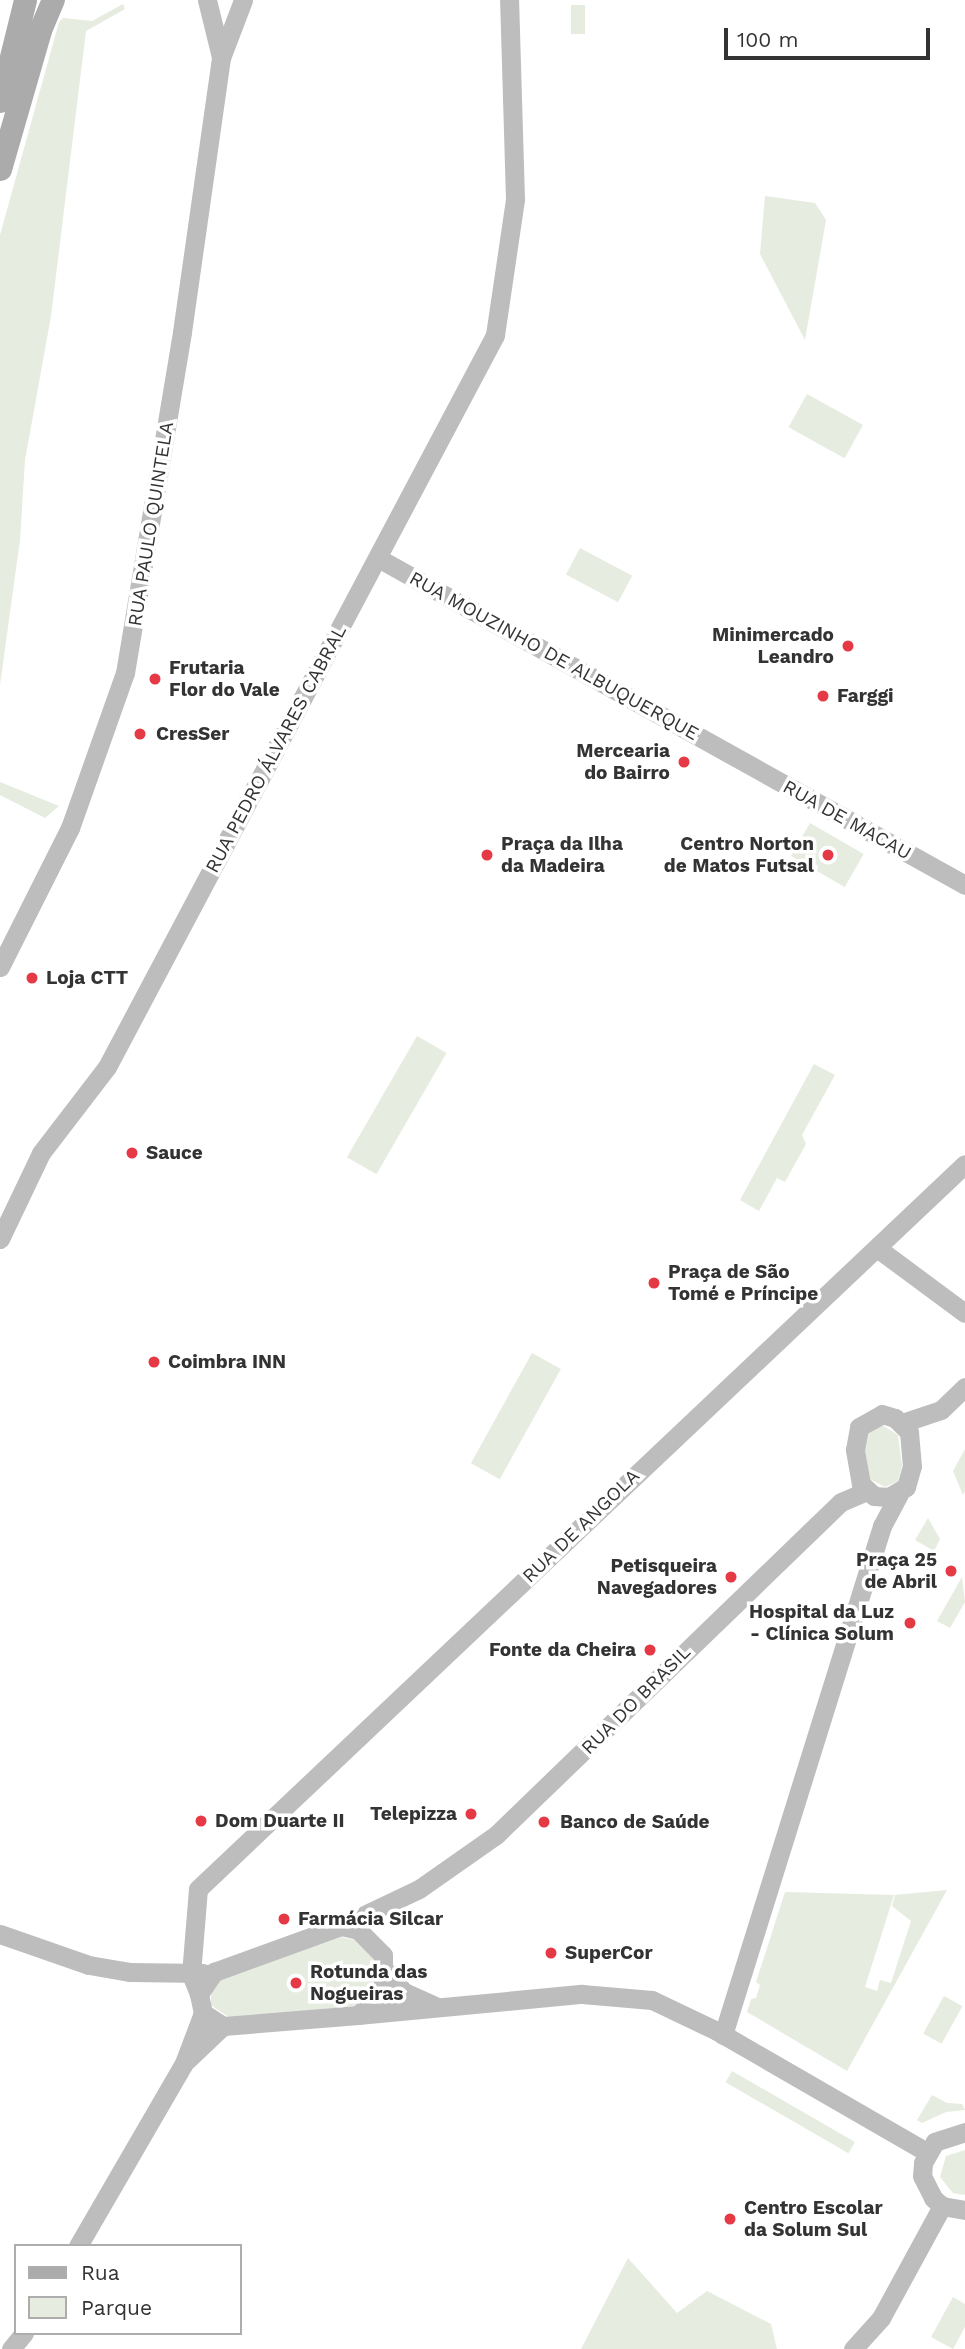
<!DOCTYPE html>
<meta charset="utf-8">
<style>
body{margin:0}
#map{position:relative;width:965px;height:2349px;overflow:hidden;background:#fff;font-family:"Work Sans",sans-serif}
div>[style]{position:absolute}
.green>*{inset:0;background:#e6ecdf;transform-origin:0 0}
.secondary>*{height:19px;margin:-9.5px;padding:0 9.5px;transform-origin:9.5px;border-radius:9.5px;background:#bdbdbd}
.primary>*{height:23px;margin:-11.5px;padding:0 11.5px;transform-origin:11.5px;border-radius:11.5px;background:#ababab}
.dots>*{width:19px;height:19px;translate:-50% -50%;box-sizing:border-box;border:4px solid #fff;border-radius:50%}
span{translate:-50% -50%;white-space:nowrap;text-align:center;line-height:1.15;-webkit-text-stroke:7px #fff;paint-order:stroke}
.street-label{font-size:19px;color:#333}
.poi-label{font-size:19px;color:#333;font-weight:700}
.right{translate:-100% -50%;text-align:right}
.left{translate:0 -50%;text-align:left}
.legend{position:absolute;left:14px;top:2244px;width:228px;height:91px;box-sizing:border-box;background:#fff;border:2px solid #adadad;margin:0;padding:9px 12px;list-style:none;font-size:21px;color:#333}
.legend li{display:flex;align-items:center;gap:14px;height:35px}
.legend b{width:35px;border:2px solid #adadad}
.scale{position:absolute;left:724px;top:28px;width:206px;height:32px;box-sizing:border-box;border:4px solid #333;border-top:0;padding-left:9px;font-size:21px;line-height:24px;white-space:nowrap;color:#333;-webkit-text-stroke:5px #fff;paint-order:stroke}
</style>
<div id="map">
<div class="green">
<div style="clip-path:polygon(123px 4px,125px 9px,86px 31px,51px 316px,25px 460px,20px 540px,0 685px,0 235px,59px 22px,63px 18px,92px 21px)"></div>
<div style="left:571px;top:5px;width:14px;height:29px"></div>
<div style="clip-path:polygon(765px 196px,815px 203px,826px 220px,805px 340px,760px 254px)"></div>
<div style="left:807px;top:394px;width:64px;height:38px;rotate:29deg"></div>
<div style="left:580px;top:548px;width:59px;height:30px;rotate:28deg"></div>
<div style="clip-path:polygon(0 782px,59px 806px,45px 818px,0 795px)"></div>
<div style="left:810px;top:823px;width:62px;height:38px;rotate:30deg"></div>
<div style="left:417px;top:1036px;width:34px;height:140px;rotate:30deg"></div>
<div style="clip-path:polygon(814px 1064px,835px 1075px,802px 1135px,806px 1144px,785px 1182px,777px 1178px,759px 1211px,740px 1200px)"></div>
<div style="left:532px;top:1353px;width:33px;height:126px;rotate:29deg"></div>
<div style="clip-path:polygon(882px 1425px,898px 1435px,902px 1466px,898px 1481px,885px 1487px,870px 1479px,865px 1449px,867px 1433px)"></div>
<div style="clip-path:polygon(965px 1449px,965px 1491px,963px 1495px,953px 1471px)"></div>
<div style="clip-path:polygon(928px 1518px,940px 1539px,934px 1551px,915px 1540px)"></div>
<div style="clip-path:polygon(962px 1577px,965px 1602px,950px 1628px,937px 1621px)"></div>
<div style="clip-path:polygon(947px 1890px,847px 2071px,747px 2012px,751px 1999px,756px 1998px,760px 1985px,756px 1982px,785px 1892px,894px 1895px,865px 1987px,877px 1991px,880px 1980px,891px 1983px,911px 1921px,892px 1906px,895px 1895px)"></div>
<div style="clip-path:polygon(341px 1937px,354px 1940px,374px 1959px,374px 1987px,354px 2006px,230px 2018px,211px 2005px,211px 1989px,222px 1978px)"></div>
<div style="left:944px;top:1996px;width:21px;height:43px;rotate:29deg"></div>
<div style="left:732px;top:2071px;width:142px;height:13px;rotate:30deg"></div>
<div style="clip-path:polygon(932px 2095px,947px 2103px,962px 2104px,965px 2110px,946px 2112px,922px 2123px,917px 2120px)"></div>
<div style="clip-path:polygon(965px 2150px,965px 2194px,964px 2195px,953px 2193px,940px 2177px,946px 2156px)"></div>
<div style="clip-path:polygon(628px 2258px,677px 2313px,707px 2291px,771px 2324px,777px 2349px,581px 2349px)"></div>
<div style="clip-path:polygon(953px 2297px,965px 2304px,965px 2327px,953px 2349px,931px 2337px)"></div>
</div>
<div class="secondary">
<div style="left:207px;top:0;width:59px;rotate:76.2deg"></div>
<div style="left:378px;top:558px;width:672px;rotate:29.12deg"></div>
<div style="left:0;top:967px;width:156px;rotate:-63.3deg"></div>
<div style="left:70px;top:828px;width:164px;rotate:-70.5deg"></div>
<div style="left:125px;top:673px;width:346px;rotate:-80.5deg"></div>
<div style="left:182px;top:332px;width:277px;rotate:-81.9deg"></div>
<div style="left:221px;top:58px;width:62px;rotate:-69.2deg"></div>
<div style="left:0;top:1239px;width:95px;rotate:-64.5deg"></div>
<div style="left:41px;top:1153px;width:108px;rotate:-52.5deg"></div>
<div style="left:107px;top:1067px;width:828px;rotate:-62.07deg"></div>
<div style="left:495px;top:335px;width:137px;rotate:-81.6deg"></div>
<div style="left:515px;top:199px;width:199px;rotate:-91.7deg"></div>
<div style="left:877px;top:1248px;width:109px;rotate:36.5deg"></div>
<div style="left:882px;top:1414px;width:14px;rotate:17deg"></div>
<div style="left:895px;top:1418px;width:20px;rotate:45deg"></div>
<div style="left:909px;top:1432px;width:34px;rotate:85deg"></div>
<div style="left:912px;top:1466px;width:22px;rotate:106deg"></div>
<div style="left:906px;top:1487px;width:20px;rotate:150deg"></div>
<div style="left:889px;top:1497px;width:15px;rotate:-176deg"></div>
<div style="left:874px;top:1496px;width:18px;rotate:-137deg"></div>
<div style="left:861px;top:1484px;width:35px;rotate:-100deg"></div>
<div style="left:855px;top:1450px;width:23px;rotate:-80deg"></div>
<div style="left:859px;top:1427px;width:26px;rotate:-29deg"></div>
<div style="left:902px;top:1423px;width:41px;rotate:-18.4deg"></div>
<div style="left:941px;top:1410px;width:33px;rotate:-44deg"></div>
<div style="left:341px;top:1926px;width:86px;rotate:-25.4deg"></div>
<div style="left:419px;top:1889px;width:94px;rotate:-35deg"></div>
<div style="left:496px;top:1835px;width:479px;rotate:-44deg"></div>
<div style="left:841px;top:1502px;width:28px;rotate:-23deg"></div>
<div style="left:341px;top:1926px;width:17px;rotate:13deg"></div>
<div style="left:358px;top:1930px;width:35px;rotate:45deg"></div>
<div style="left:383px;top:1955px;width:35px;rotate:90deg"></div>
<div style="left:383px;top:1990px;width:35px;rotate:135deg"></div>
<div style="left:358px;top:2015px;width:135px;rotate:175.3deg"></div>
<div style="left:223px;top:2026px;width:24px;rotate:-147deg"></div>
<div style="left:203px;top:2013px;width:19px;rotate:-102deg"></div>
<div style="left:199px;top:1994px;width:27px;rotate:-56deg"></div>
<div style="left:214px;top:1972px;width:135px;rotate:-19.9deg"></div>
<div style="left:0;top:1934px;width:94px;rotate:19.2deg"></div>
<div style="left:89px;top:1965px;width:42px;rotate:9.7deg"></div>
<div style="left:130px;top:1972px;width:73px;rotate:0.8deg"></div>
<div style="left:387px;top:1972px;width:26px;rotate:50deg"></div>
<div style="left:404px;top:1992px;width:34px;rotate:24deg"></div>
<div style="left:199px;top:1994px;width:22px;rotate:-112deg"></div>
<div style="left:191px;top:1974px;width:85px;rotate:-85.3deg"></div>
<div style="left:198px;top:1889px;width:1055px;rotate:-43.39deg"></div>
<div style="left:358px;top:2015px;width:225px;rotate:-5.4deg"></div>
<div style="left:582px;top:1994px;width:70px;rotate:4.9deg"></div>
<div style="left:652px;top:2000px;width:72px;rotate:25.5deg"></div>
<div style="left:717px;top:2031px;width:242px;rotate:30deg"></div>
<div style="left:723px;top:2035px;width:533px;rotate:-72.65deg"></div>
<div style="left:882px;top:1526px;width:36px;rotate:-62deg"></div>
<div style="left:187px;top:2060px;width:50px;rotate:-43.4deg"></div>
<div style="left:965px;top:2132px;width:32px;rotate:162deg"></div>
<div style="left:935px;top:2142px;width:24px;rotate:120deg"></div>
<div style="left:923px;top:2163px;width:13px;rotate:94deg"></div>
<div style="left:922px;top:2176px;width:25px;rotate:63deg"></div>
<div style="left:933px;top:2198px;width:12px;rotate:42deg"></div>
<div style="left:942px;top:2206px;width:23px;rotate:10deg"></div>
<div style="left:78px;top:2246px;width:211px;rotate:-59.9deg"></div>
<div style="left:184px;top:2063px;width:53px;rotate:-69.2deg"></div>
<div style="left:11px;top:2349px;width:21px;rotate:-51deg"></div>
<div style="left:853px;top:2349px;width:42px;rotate:-47.9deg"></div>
<div style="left:881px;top:2318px;width:128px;rotate:-61.4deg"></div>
</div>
<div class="primary">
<div style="left:0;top:101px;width:104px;rotate:-76.1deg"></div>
<div style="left:0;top:169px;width:145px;rotate:-73.9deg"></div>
<div style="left:40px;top:30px;width:33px;rotate:-67deg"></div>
</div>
<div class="dots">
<div style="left:848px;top:646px;background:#e63946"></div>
<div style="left:155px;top:679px;background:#e63946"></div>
<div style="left:823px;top:696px;background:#e63946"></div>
<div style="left:140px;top:734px;background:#e63946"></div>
<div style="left:684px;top:762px;background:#e63946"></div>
<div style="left:487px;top:855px;background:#e63946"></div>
<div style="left:828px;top:855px;background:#e63946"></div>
<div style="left:32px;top:978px;background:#e63946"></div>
<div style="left:132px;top:1153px;background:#e63946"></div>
<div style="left:654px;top:1283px;background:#e63946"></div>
<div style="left:154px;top:1362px;background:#e63946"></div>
<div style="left:951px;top:1571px;background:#e63946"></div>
<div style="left:731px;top:1577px;background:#e63946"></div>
<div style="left:910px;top:1623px;background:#e63946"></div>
<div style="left:650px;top:1650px;background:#e63946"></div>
<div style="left:471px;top:1814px;background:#e63946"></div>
<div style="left:201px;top:1821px;background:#e63946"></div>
<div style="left:544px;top:1822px;background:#e63946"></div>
<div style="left:284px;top:1919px;background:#e63946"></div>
<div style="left:551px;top:1953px;background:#e63946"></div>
<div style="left:296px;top:1983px;background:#e63946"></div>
<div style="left:730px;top:2219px;background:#e63946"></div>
</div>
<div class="street-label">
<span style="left:151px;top:524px;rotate:-81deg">RUA PAULO QUINTELA</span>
<span style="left:554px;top:656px;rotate:29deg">RUA MOUZINHO DE ALBUQUERQUE</span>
<span style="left:276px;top:749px;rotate:-62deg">RUA PEDRO ÁLVARES CABRAL</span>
<span style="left:847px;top:820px;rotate:29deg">RUA DE MACAU</span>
<span style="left:581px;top:1526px;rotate:-44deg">RUA DE ANGOLA</span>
<span style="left:636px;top:1700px;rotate:-45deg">RUA DO BRASIL</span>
</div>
<div class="poi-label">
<span class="right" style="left:834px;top:646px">Minimercado<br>Leandro</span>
<span class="left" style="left:169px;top:679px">Frutaria<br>Flor do Vale</span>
<span class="left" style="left:837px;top:696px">Farggi</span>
<span class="left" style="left:156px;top:734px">CresSer</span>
<span class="right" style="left:670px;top:762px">Mercearia<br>do Bairro</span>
<span class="left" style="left:501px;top:855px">Praça da Ilha<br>da Madeira</span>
<span class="right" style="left:814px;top:855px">Centro Norton<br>de Matos Futsal</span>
<span class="left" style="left:46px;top:978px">Loja CTT</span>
<span class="left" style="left:146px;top:1153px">Sauce</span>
<span class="left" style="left:668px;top:1283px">Praça de São<br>Tomé e Príncipe</span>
<span class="left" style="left:168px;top:1362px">Coimbra INN</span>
<span class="right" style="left:937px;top:1571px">Praça 25<br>de Abril</span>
<span class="right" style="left:717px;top:1577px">Petisqueira<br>Navegadores</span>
<span class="right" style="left:894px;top:1623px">Hospital da Luz<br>- Clínica Solum</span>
<span class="right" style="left:636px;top:1650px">Fonte da Cheira</span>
<span class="right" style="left:457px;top:1814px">Telepizza</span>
<span class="left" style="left:215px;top:1821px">Dom Duarte II</span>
<span class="left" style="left:560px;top:1822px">Banco de Saúde</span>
<span class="left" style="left:298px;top:1919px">Farmácia Silcar</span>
<span class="left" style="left:565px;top:1953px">SuperCor</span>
<span class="left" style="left:310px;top:1983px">Rotunda das<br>Nogueiras</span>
<span class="left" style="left:744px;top:2219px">Centro Escolar<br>da Solum Sul</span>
</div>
<ul class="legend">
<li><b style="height:9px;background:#ababab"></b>Rua</li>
<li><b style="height:19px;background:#e6ecdf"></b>Parque</li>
</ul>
<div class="scale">100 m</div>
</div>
